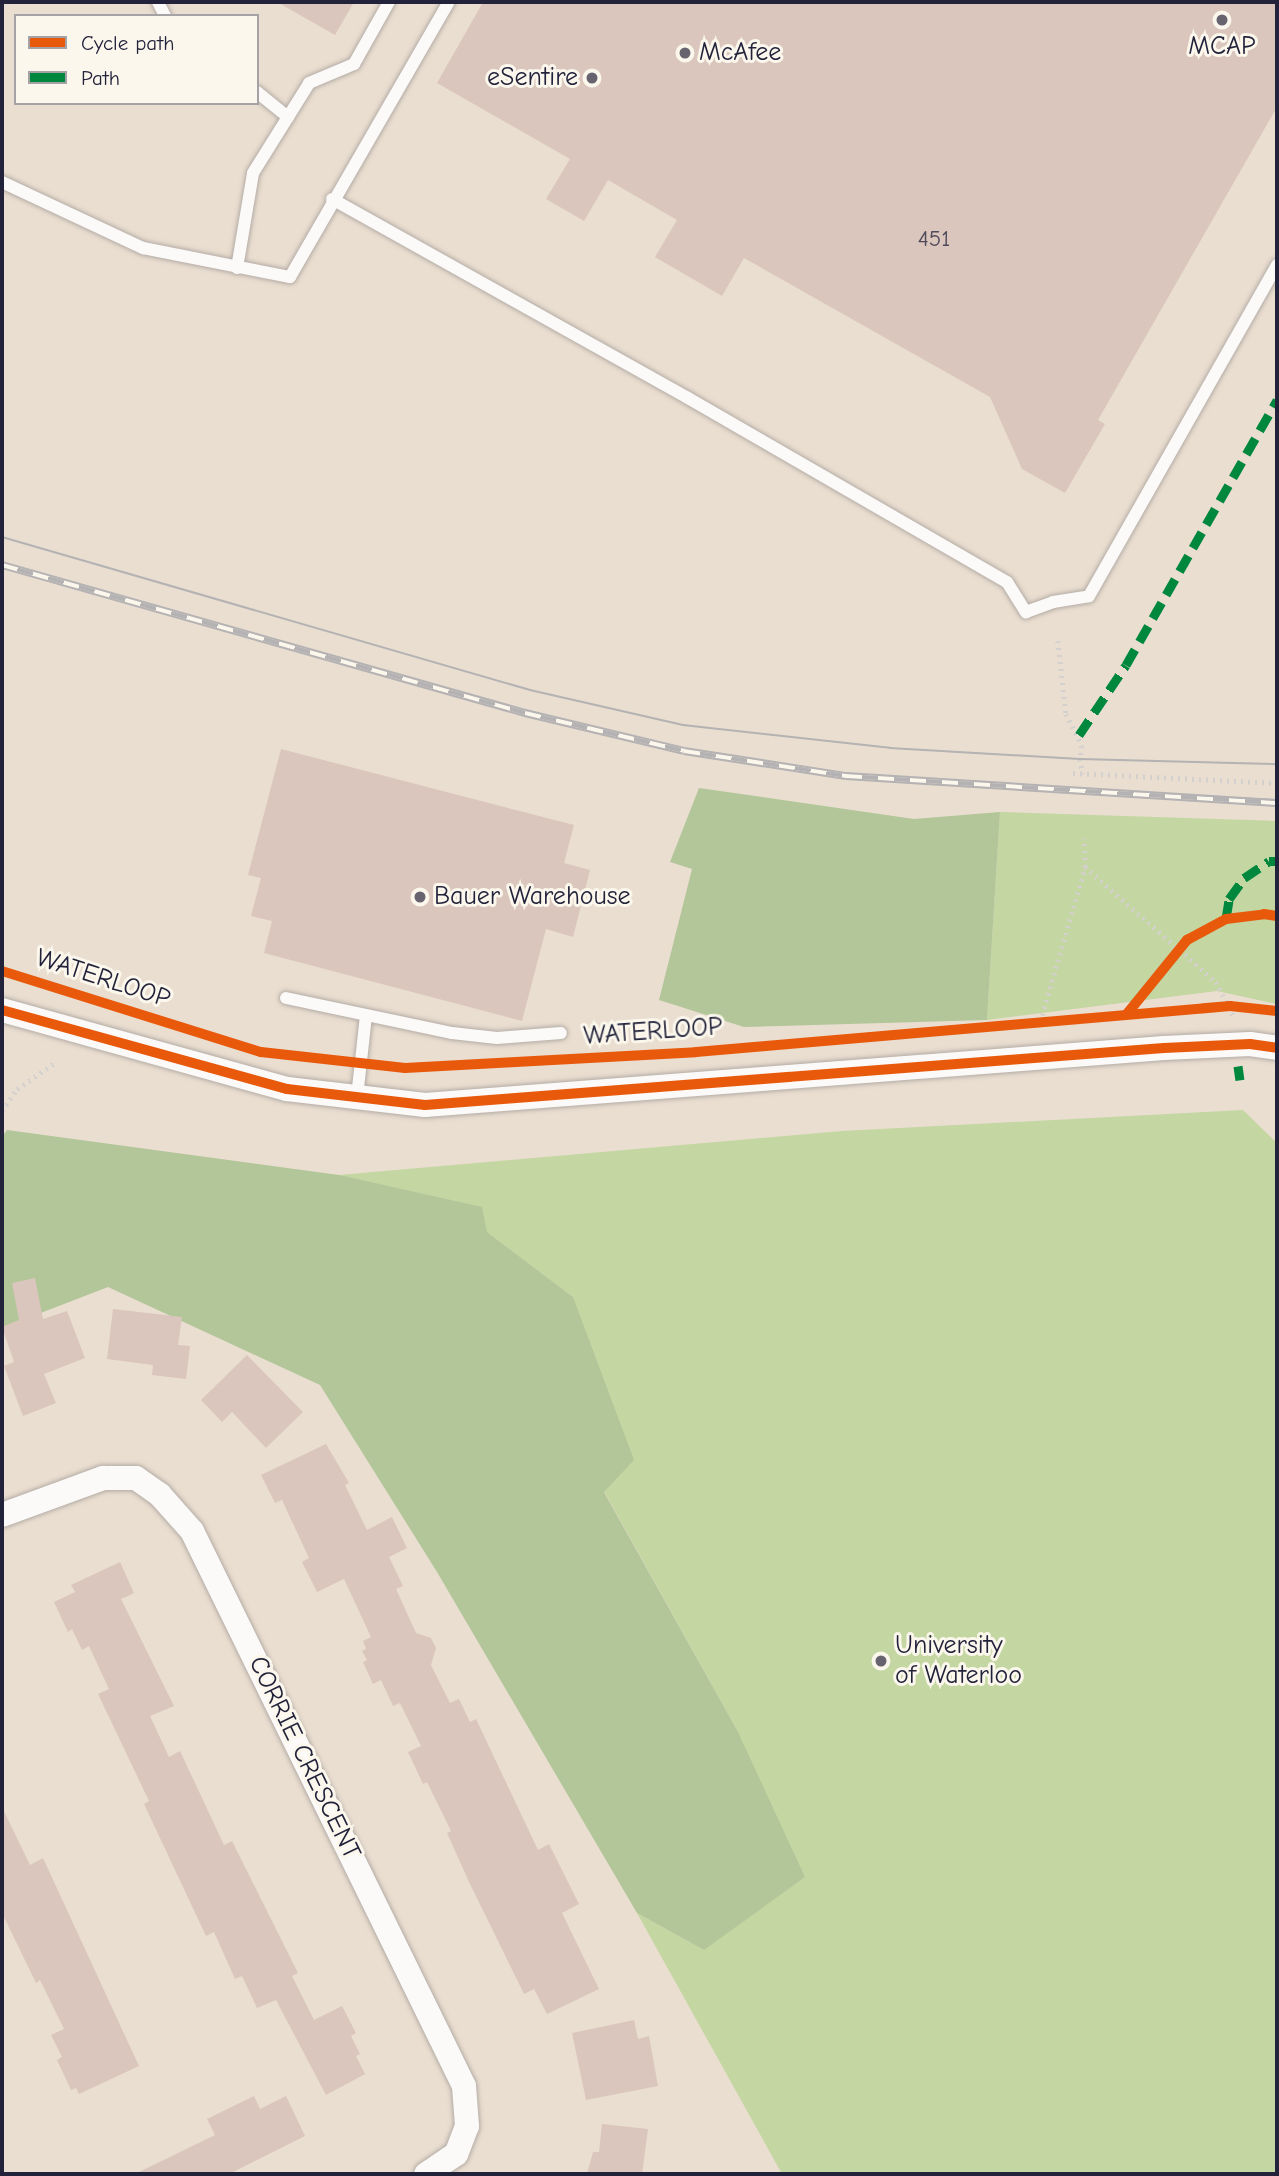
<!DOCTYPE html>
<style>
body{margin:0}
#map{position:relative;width:1279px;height:2176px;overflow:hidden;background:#eaded0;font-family:"Comic Neue",sans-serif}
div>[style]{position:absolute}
.green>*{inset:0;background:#c4d6a2}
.forest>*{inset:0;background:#b2c699}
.building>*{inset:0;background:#dac6bc}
.path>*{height:4.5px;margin-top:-2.25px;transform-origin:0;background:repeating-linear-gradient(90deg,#d3d0ce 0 2px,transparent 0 7px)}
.roads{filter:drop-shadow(0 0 2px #b4aca6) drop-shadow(0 0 2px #b4aca6)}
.lane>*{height:12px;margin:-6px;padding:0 6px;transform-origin:6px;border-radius:6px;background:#fcfaf8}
.street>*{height:24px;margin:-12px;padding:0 12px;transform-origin:12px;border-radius:12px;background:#fcfaf8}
.tram>*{height:2px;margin:-1px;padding:0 1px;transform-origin:1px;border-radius:1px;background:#b4b2b3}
.rail>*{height:8px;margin-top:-4px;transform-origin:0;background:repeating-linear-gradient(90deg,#fbf7ec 0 16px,#b4b2b3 0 32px);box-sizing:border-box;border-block:2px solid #b4b2b3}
.quiet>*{height:9px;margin-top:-4.5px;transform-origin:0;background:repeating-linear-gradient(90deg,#00873e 0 18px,transparent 0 27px)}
.cycleway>*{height:10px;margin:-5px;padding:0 5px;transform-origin:5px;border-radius:5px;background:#e8590c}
.dots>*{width:19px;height:19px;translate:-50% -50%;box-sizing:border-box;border:4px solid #fbf7ec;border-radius:50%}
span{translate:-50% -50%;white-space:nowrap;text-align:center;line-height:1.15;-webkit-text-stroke:6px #fbf7ec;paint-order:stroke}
.number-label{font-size:23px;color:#504b5b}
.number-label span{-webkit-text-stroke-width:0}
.poi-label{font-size:26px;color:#22223b}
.left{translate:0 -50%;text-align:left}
.right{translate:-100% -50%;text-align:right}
.street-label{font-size:26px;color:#22223b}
.frame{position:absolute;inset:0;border:4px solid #22223b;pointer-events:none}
.legend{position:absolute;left:14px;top:14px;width:245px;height:91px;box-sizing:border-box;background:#fbf7ec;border:2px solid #a4a2a5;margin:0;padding:9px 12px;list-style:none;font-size:21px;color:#22223b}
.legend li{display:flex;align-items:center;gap:14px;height:35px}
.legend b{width:35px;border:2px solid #a4a2a5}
</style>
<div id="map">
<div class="green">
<div style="clip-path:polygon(1000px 812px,1277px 821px,1277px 1004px,1217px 991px,987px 1020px)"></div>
<div style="clip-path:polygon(1243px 1110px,1277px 1143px,1277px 2174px,782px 2174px,637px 1913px,704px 1950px,737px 1730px,604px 1491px,573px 1297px,487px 1232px,339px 1175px,842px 1131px)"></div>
</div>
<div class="forest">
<div style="clip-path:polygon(699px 788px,914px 819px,1000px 812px,987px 1020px,744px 1027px,659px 1000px,692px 869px,670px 862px)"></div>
<div style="clip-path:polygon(7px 1130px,339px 1175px,482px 1207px,487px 1232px,573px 1297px,634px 1460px,604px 1492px,737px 1730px,805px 1877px,704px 1950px,637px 1913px,437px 1572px,320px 1385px,108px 1287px,2px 1328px,2px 1137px)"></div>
</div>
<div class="building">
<div style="clip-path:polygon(277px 2px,354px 2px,335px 35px)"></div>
<div style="clip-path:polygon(483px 2px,1277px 2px,1277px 107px,1098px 420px,1105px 424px,1065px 493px,1022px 469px,990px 397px,744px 258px,722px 296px,655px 257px,677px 220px,608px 180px,584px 221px,546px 199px,570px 159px,437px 83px)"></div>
<div style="clip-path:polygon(281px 749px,574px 825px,564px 863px,590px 870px,573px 937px,546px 929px,522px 1021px,264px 953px,272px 921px,251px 916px,261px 878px,248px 875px)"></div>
<div style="clip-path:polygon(35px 1278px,43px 1319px,67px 1311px,85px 1358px,44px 1374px,56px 1403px,23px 1416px,4px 1366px,14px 1362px,2px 1327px,19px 1320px,12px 1283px)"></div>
<div style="clip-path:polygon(113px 1309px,182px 1317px,178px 1345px,190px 1346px,186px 1379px,152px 1375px,153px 1365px,107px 1359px)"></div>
<div style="clip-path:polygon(247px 1355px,303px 1412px,266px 1448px,232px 1412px,222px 1422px,201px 1400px)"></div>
<div style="clip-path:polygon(326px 1444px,349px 1483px,345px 1485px,367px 1530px,392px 1517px,407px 1548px,389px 1557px,403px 1586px,396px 1589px,416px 1633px,431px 1638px,436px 1648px,431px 1665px,450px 1703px,459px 1699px,470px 1722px,476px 1719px,538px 1850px,549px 1844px,579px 1904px,562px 1913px,599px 1989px,547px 2014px,534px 1989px,524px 1994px,470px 1884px,447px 1833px,451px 1831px,427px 1782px,423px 1784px,408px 1752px,421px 1746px,400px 1703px,393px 1706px,381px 1680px,373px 1684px,363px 1662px,367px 1660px,362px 1651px,366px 1649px,363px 1641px,371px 1637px,344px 1579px,317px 1592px,302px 1562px,309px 1558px,282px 1500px,275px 1503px,261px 1475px)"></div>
<div style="clip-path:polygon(120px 1562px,134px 1593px,121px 1599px,174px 1706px,150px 1716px,169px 1757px,180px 1751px,224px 1845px,232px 1841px,298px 1973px,292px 1976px,314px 2020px,342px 2006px,356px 2033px,351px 2036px,360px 2054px,356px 2056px,365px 2074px,326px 2095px,276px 2000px,257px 2008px,242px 1976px,235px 1979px,214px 1932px,206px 1936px,144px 1804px,149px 1801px,98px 1694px,109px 1689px,89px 1646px,82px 1650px,72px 1629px,68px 1632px,54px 1602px,75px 1592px,71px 1585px)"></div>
<div style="clip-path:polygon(2px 1807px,30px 1865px,43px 1858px,139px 2066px,79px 2094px,76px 2088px,71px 2090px,57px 2060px,62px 2057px,51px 2035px,64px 2029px,40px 1980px,36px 1983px,2px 1913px)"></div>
<div style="clip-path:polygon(634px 2020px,638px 2039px,649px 2036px,658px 2086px,586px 2100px,572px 2033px)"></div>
<div style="clip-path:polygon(254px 2096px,260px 2109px,286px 2096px,305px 2136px,229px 2174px,135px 2174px,215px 2135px,207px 2119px)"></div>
<div style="clip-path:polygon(602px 2124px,648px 2129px,642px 2174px,587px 2174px,593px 2152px,599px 2152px)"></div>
</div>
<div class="path">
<div style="left:1058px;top:641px;width:73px;rotate:83.7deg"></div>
<div style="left:1066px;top:714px;width:36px;rotate:63deg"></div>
<div style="left:1082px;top:746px;width:13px;rotate:99deg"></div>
<div style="left:1080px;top:759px;width:15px;rotate:79deg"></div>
<div style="left:1073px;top:773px;width:204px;rotate:2.8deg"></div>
<div style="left:1085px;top:867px;width:174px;rotate:41.3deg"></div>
<div style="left:1216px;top:982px;width:42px;rotate:62.8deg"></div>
<div style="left:1040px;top:1022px;width:161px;rotate:-73.8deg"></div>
<div style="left:1085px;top:867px;width:29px;rotate:-92deg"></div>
<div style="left:2px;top:1111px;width:27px;rotate:-56deg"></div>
<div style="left:17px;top:1089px;width:44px;rotate:-34.8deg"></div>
</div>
<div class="roads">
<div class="lane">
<div style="left:158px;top:2px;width:16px;rotate:63deg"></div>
<div style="left:257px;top:92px;width:40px;rotate:39deg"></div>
<div style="left:288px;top:117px;width:40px;rotate:-58deg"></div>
<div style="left:309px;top:83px;width:49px;rotate:-22.9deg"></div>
<div style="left:354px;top:64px;width:71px;rotate:-60.6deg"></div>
<div style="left:2px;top:182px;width:156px;rotate:25.1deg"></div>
<div style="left:143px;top:248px;width:150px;rotate:11.2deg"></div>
<div style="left:290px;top:277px;width:318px;rotate:-60deg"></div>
<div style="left:332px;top:199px;width:408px;rotate:29.2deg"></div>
<div style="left:688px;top:398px;width:368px;rotate:30deg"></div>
<div style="left:1007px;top:582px;width:36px;rotate:58deg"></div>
<div style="left:1026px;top:612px;width:29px;rotate:-20deg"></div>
<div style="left:1053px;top:602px;width:36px;rotate:-9deg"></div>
<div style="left:1089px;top:596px;width:381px;rotate:-60.4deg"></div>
<div style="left:237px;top:268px;width:96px;rotate:-80.4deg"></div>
<div style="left:253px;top:173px;width:66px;rotate:-58deg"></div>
<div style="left:286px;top:998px;width:170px;rotate:11.9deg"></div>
<div style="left:452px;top:1033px;width:45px;rotate:6.3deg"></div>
<div style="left:497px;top:1038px;width:64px;rotate:-4.5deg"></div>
<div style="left:357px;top:1097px;width:82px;rotate:-83.7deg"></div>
</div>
<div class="street">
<div style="left:2px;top:1010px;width:296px;rotate:15.5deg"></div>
<div style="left:287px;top:1089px;width:139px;rotate:6.6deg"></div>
<div style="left:425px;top:1105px;width:741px;rotate:-4.41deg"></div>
<div style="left:1164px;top:1048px;width:86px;rotate:-2.7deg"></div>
<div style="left:1250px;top:1044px;width:27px;rotate:8deg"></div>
<div style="left:2px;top:1515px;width:108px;rotate:-20.1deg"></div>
<div style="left:103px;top:1478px;width:33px"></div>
<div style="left:136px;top:1478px;width:29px;rotate:35deg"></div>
<div style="left:160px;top:1495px;width:48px;rotate:48.4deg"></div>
<div style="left:192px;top:1531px;width:618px;rotate:63.89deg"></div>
<div style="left:464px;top:2086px;width:40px;rotate:85.7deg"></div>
<div style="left:467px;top:2126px;width:30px;rotate:111deg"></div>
<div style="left:456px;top:2154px;width:36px;rotate:146deg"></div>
</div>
</div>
<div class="tram">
<div style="left:2px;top:537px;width:550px;rotate:16.16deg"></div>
<div style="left:530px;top:690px;width:157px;rotate:12.9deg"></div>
<div style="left:683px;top:725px;width:208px;rotate:6.3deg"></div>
<div style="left:890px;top:748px;width:190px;rotate:3.3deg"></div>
<div style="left:1080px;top:759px;width:197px;rotate:1.5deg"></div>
<div style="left:1037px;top:789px;width:240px;rotate:2.6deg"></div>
</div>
<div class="rail">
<div style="left:2px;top:565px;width:544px;rotate:15.8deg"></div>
<div style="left:525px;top:713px;width:163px;rotate:13.4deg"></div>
<div style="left:684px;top:751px;width:164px;rotate:8.8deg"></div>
<div style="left:846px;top:776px;width:432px;rotate:3.6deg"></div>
</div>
<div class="quiet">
<div style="left:1079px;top:735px;width:84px;rotate:-56.1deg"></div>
<div style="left:1126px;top:665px;width:305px;rotate:-60.3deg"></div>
<div style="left:1226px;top:919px;width:20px;rotate:-81deg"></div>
<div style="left:1229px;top:899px;width:26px;rotate:-54deg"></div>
<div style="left:1244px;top:878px;width:30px;rotate:-34deg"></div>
<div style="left:1269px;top:861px;width:8px"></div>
<div style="left:1238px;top:1066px;width:14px;rotate:82deg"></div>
</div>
<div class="cycleway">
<div style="left:2px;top:971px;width:271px;rotate:17.4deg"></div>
<div style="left:261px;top:1052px;width:145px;rotate:6.3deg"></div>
<div style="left:405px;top:1068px;width:291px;rotate:-3.1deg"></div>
<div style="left:696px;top:1052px;width:536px;rotate:-4.92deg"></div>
<div style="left:1230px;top:1006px;width:47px;rotate:6.1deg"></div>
<div style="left:2px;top:1010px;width:296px;rotate:15.5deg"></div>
<div style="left:287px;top:1089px;width:139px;rotate:6.6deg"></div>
<div style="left:425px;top:1105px;width:741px;rotate:-4.41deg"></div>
<div style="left:1164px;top:1048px;width:86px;rotate:-2.7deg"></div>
<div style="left:1250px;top:1044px;width:27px;rotate:8deg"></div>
<div style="left:1126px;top:1015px;width:97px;rotate:-50.9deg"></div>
<div style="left:1187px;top:940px;width:44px;rotate:-28.3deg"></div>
<div style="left:1226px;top:919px;width:38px;rotate:-7deg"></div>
<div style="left:1264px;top:914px;width:13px;rotate:9deg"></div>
</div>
<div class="dots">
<div style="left:1222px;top:20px;background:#68646f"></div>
<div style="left:685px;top:53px;background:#68646f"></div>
<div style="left:592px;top:78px;background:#68646f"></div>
<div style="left:420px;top:897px;background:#68646f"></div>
<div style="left:881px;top:1661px;background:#68646f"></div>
</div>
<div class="number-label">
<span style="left:934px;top:239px">451</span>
</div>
<div class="poi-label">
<span style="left:1222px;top:47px">MCAP</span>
<span class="left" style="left:699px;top:53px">McAfee</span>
<span class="right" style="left:578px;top:78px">eSentire</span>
<span class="left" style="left:434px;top:897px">Bauer Warehouse</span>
<span class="left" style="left:895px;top:1661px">University<br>of Waterloo</span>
</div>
<div class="street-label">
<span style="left:103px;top:979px;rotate:18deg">WATERLOOP</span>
<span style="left:653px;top:1032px;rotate:-4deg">WATERLOOP</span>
<span style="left:304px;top:1758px;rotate:64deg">CORRIE CRESCENT</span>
</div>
<div class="frame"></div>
<ul class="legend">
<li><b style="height:9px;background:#e8590c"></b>Cycle path</li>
<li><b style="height:9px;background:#00873e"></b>Path</li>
</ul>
</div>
